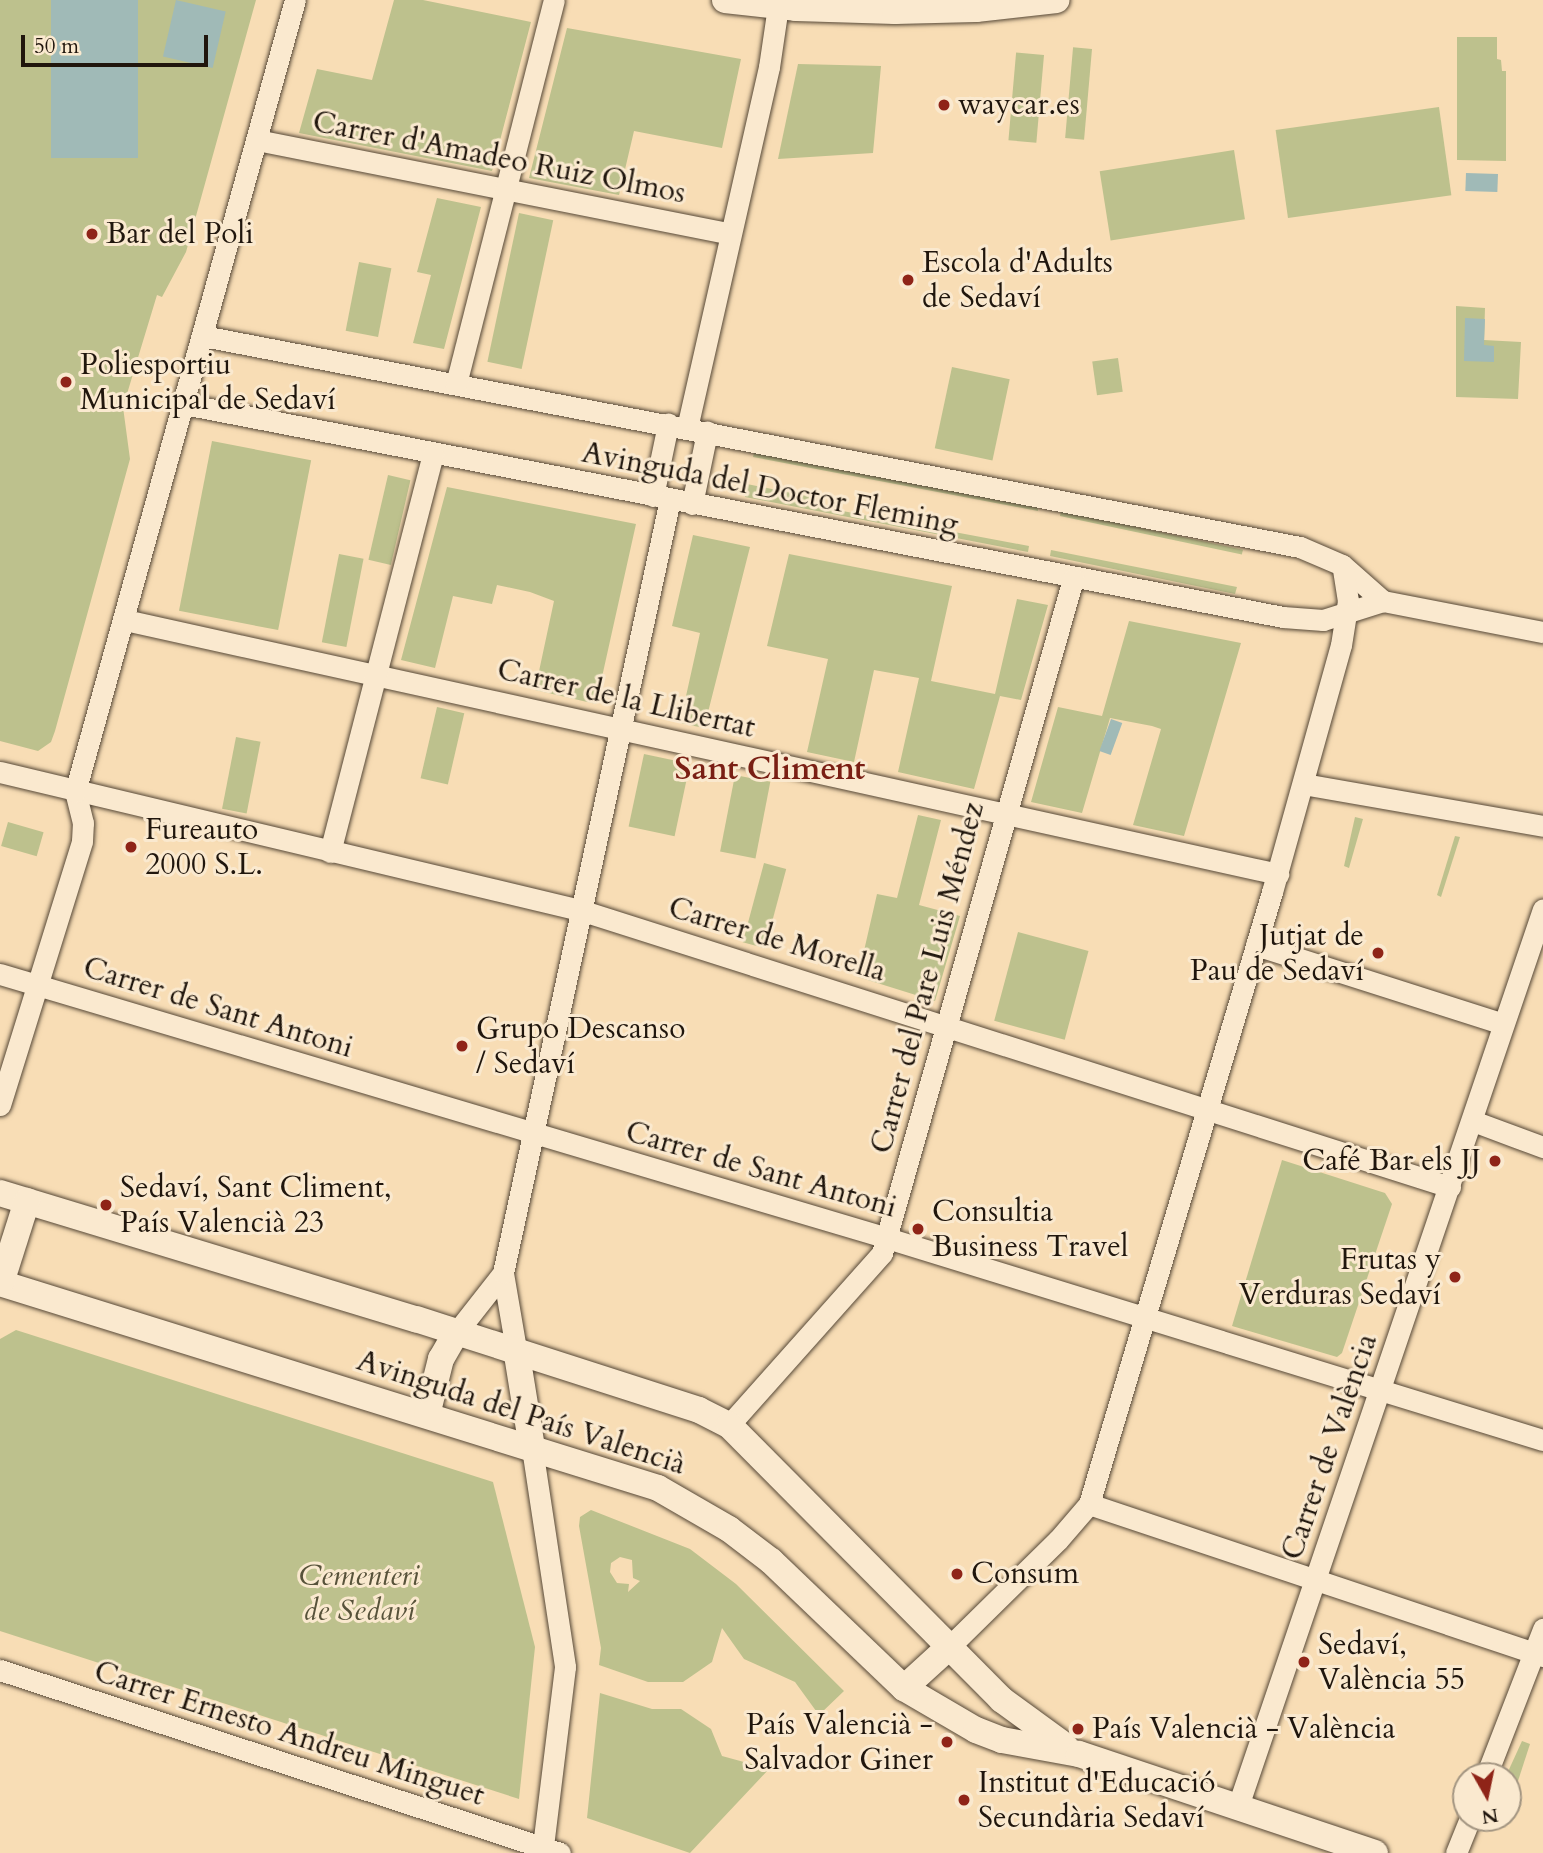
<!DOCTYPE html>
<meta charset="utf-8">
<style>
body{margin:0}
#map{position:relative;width:1543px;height:1853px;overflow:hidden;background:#f8ddb5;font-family:Cardo,serif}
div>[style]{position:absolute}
.green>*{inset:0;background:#bdc18d;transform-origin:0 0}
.water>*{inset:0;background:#a0bab7;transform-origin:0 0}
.roads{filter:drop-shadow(0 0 2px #564837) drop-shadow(0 0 2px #564837)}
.minor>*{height:21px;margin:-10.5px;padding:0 10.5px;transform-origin:10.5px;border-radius:10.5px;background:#fae9cf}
.tertiary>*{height:26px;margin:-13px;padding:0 13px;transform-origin:13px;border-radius:13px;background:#fae9cf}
.dots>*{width:19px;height:19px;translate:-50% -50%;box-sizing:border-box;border:4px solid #fae9cf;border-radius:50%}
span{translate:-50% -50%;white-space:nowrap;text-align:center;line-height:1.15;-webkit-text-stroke:6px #fae9cf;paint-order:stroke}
.poi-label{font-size:30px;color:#20160d}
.left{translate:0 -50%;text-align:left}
.right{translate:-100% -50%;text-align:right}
.street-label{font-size:30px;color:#20160d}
.park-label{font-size:30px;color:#57523a;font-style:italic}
.neighbourhood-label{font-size:32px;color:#7a1f14;font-weight:700}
.north{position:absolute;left:1452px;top:1762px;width:70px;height:70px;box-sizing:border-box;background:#fae9cf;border:2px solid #a39581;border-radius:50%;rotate:171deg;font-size:19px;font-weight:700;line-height:28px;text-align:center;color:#20160d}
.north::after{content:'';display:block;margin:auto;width:24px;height:32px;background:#8f2418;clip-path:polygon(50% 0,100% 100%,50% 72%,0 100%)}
.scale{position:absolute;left:21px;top:35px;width:187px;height:32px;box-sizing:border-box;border:4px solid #20160d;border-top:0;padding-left:9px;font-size:21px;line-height:24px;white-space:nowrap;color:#20160d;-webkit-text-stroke:5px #fae9cf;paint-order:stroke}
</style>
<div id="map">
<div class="green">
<div style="clip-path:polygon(0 0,256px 0,186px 252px,162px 297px,157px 295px,123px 407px,130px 459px,55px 731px,51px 742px,38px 751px,0 741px)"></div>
<div style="clip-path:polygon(394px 0,423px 0,531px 22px,492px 171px,299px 133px,317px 69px,372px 80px)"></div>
<div style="clip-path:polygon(567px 28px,741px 59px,722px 148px,634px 131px,619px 195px,529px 178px)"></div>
<div style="clip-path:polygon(1457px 37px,1497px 37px,1497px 59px,1501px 60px,1502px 71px,1506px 71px,1506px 161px,1457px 160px)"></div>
<div style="left:1092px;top:49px;width:91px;height:19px;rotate:95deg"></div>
<div style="left:1044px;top:55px;width:88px;height:28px;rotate:95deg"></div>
<div style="clip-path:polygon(798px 64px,881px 66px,873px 153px,778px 159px)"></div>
<div style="left:1439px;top:107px;width:89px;height:165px;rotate:82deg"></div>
<div style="left:1234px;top:150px;width:70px;height:136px;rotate:81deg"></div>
<div style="clip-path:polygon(437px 198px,481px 207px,444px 349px,413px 343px,431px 275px,417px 272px)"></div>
<div style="left:519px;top:213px;width:35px;height:152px;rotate:12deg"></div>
<div style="left:359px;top:262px;width:33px;height:70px;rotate:11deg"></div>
<div style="clip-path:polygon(1456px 306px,1485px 308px,1484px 340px,1521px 342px,1518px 399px,1456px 397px)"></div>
<div style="left:1118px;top:358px;width:34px;height:26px;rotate:82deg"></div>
<div style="left:952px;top:367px;width:59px;height:83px;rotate:12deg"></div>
<div style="left:212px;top:441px;width:101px;height:173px;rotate:11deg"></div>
<div style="clip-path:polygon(754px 453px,1038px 506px,1038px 511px,753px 457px)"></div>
<div style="left:388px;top:475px;width:23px;height:87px;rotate:13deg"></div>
<div style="clip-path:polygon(747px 484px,817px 498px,816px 506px,1029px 546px,1028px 552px,745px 497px)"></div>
<div style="clip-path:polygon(447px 487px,636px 524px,596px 704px,535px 690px,554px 601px,530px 592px,497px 585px,492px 604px,453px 596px,435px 668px,401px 660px)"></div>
<div style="left:1061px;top:511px;width:186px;height:5px;rotate:12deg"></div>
<div style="clip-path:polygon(693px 535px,750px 547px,704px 728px,680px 723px,700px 633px,672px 626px)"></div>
<div style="clip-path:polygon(1051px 550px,1237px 587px,1235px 594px,1050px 556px)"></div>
<div style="left:339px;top:554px;width:25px;height:90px;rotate:11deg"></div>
<div style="clip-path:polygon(789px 554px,952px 586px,931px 681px,995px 694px,1017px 599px,1048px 605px,1021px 700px,1000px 696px,974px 789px,898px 772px,919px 678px,874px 670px,854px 762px,807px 752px,828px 659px,767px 646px)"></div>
<div style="clip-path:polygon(1129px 621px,1241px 643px,1184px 836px,1133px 825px,1161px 729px,1152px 726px,1110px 718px,1082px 813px,1031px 802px,1058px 707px,1102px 716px)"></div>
<div style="left:437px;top:707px;width:28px;height:73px;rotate:13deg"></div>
<div style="left:236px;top:737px;width:25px;height:73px;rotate:11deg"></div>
<div style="left:644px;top:754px;width:47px;height:74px;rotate:12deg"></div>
<div style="left:735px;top:775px;width:36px;height:78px;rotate:11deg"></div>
<div style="clip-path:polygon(918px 815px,941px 820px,919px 905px,960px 916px,935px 1001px,858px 977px,877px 894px,897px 898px)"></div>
<div style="clip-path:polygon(1355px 817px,1363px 819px,1349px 868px,1344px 866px)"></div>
<div style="left:8px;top:822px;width:37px;height:25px;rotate:16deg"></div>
<div style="clip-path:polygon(1455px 836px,1460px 837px,1441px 897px,1437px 895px)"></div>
<div style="left:764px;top:863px;width:23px;height:82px;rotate:15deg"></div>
<div style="left:1018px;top:932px;width:73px;height:92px;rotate:15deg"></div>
<div style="clip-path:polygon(1282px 1160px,1385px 1193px,1392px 1204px,1342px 1353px,1337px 1357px,1232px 1326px)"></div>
<div style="clip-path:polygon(16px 1330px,493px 1482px,535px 1647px,519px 1799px,0 1631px,0 1339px)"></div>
<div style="clip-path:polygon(evenodd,591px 1510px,690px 1549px,736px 1584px,844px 1691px,819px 1715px,795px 1682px,744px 1659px,722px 1628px,712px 1662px,683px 1682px,648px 1682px,599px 1665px,601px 1648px,579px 1526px,580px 1517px,591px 1510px,620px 1557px,632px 1560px,633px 1578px,640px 1581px,628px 1592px,629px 1584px,617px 1583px,610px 1572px,611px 1563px,620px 1557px)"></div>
<div style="clip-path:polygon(600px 1693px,652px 1709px,681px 1709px,711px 1729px,722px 1756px,769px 1769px,690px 1853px,587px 1818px)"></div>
<div style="clip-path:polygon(1522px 1741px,1530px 1744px,1518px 1781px,1506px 1776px)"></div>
</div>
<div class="water">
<div style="left:51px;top:0;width:87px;height:158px"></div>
<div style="left:176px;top:0;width:51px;height:58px;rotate:13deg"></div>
<div style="left:1466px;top:173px;width:32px;height:18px;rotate:2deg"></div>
<div style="clip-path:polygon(1465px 318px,1485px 319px,1484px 345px,1494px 346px,1494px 362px,1464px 361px)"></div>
<div style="left:1111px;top:719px;width:12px;height:34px;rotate:20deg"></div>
</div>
<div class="roads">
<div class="minor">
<div style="left:257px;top:140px;width:482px;rotate:11.2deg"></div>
<div style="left:203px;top:336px;width:1117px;rotate:10.89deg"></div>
<div style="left:1300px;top:547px;width:46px;rotate:23.2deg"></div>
<div style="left:1342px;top:565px;width:55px;rotate:41.3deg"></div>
<div style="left:1383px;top:601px;width:163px;rotate:11deg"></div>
<div style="left:456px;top:384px;width:396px;rotate:-75.7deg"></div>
<div style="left:184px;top:404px;width:1119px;rotate:10.97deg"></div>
<div style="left:1283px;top:617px;width:40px;rotate:4.3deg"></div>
<div style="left:1323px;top:620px;width:63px;rotate:-17.6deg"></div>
<div style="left:687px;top:428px;width:370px;rotate:-77.2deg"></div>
<div style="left:769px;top:67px;width:62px;rotate:-81.6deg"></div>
<div style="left:653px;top:496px;width:74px;rotate:-78.2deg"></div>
<div style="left:692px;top:504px;width:74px;rotate:-78.2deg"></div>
<div style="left:125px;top:620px;width:1181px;rotate:12.42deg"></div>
<div style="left:0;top:772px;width:596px;rotate:13.38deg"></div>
<div style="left:580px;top:910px;width:913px;rotate:17.66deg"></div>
<div style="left:1303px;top:784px;width:244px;rotate:9.9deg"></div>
<div style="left:330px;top:852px;width:410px;rotate:-75.5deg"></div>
<div style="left:1256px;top:945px;width:259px;rotate:17.7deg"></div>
<div style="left:0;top:974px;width:925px;rotate:16.57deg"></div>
<div style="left:887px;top:1238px;width:686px;rotate:17.12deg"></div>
<div style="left:0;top:1105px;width:276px;rotate:-72.7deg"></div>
<div style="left:82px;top:841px;width:18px;rotate:-87deg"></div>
<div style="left:83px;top:823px;width:32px;rotate:-104deg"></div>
<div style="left:75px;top:792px;width:822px;rotate:-74.48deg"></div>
<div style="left:1473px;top:1121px;width:75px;rotate:20.4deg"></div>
<div style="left:456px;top:1333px;width:76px;rotate:-51.9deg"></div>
<div style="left:517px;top:1355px;width:83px;rotate:-99.7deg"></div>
<div style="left:503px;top:1273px;width:792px;rotate:-77.82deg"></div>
<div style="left:729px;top:1425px;width:230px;rotate:-48.3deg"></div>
<div style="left:882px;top:1253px;width:701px;rotate:-74.18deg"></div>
<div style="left:532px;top:1448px;width:221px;rotate:81.4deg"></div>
<div style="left:565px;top:1667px;width:187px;rotate:97deg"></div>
<div style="left:1089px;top:1504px;width:479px;rotate:18.5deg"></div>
<div style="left:949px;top:1647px;width:153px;rotate:-44.5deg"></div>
<div style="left:1058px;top:1540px;width:48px;rotate:-49.3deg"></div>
<div style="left:1089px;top:1504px;width:639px;rotate:-73.35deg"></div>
<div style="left:1272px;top:892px;width:256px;rotate:-74.4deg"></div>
<div style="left:1341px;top:645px;width:45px;rotate:-81deg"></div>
<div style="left:1348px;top:601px;width:36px;rotate:-99deg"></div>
<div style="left:0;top:1670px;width:589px;rotate:18.1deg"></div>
<div style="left:1486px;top:1776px;width:158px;rotate:-68.8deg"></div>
<div style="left:1238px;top:1806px;width:947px;rotate:-71.22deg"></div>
<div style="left:1456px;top:1853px;width:38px;rotate:-68deg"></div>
</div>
<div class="tertiary">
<div style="left:725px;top:0;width:71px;rotate:6.4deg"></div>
<div style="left:796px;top:8px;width:99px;rotate:1.7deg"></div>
<div style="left:895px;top:11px;width:81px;rotate:-1.4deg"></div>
<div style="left:976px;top:9px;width:81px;rotate:-6.4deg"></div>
<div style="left:0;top:1193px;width:435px;rotate:16.9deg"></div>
<div style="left:416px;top:1319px;width:297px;rotate:17.8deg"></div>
<div style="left:699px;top:1410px;width:34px;rotate:27deg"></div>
<div style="left:729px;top:1425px;width:387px;rotate:45.2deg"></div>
<div style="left:1002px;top:1700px;width:78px;rotate:36.1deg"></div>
<div style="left:0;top:1283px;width:689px;rotate:17.3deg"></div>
<div style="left:658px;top:1488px;width:82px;rotate:30deg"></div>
<div style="left:729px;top:1529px;width:53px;rotate:37.3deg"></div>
<div style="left:771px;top:1561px;width:184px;rotate:43.7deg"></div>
<div style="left:904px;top:1688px;width:83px;rotate:30.3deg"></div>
<div style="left:976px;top:1730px;width:28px;rotate:21deg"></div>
<div style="left:1002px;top:1740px;width:78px;rotate:10.3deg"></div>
<div style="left:1079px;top:1754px;width:312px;rotate:18.5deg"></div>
<div style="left:1px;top:1283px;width:86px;rotate:-72.4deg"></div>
<div style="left:517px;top:1355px;width:94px;rotate:80.8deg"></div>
<div style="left:427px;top:1415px;width:58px;rotate:-76deg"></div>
<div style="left:441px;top:1359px;width:30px;rotate:-60deg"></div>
<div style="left:904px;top:1688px;width:61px;rotate:-42.3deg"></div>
</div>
</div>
<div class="dots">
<div style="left:944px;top:105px;background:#8f2418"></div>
<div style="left:92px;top:234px;background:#8f2418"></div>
<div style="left:908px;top:280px;background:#8f2418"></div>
<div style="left:66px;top:382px;background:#8f2418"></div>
<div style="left:131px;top:847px;background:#8f2418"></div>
<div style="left:1378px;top:953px;background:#8f2418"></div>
<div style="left:462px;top:1046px;background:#8f2418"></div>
<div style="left:1495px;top:1161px;background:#8f2418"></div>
<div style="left:106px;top:1205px;background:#8f2418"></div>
<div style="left:918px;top:1229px;background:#8f2418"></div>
<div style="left:1455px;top:1277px;background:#8f2418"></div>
<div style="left:957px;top:1574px;background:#8f2418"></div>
<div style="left:1304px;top:1662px;background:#8f2418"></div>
<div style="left:1078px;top:1729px;background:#8f2418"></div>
<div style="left:947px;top:1742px;background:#8f2418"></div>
<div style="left:964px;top:1800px;background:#8f2418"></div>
</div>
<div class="poi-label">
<span class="left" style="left:958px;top:105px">waycar.es</span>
<span class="left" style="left:106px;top:234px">Bar del Poli</span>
<span class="left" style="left:922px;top:280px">Escola d'Adults<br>de Sedaví</span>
<span class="left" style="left:80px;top:382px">Poliesportiu<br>Municipal de Sedaví</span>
<span class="left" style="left:145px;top:847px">Fureauto<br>2000 S.L.</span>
<span class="right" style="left:1364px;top:953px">Jutjat de<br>Pau de Sedaví</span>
<span class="left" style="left:476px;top:1046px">Grupo Descanso<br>/ Sedaví</span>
<span class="right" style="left:1481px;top:1161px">Café Bar els JJ</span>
<span class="left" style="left:120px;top:1205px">Sedaví, Sant Climent,<br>País Valencià 23</span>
<span class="left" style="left:932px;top:1229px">Consultia<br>Business Travel</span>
<span class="right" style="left:1441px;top:1277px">Frutas y<br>Verduras Sedaví</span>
<span class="left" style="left:971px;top:1574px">Consum</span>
<span class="left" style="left:1318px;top:1662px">Sedaví,<br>València 55</span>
<span class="right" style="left:933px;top:1742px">País Valencià -<br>Salvador Giner</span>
<span class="left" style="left:1092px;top:1729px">País Valencià - València</span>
<span class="left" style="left:978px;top:1800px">Institut d'Educació<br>Secundària Sedaví</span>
</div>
<div class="street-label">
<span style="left:499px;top:158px;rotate:11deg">Carrer d'Amadeo Ruiz Olmos</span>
<span style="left:770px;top:489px;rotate:11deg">Avinguda del Doctor Fleming</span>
<span style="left:626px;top:699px;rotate:13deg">Carrer de la Llibertat</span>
<span style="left:777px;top:940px;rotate:17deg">Carrer de Morella</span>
<span style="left:928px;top:978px;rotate:-75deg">Carrer del Pare Luis Méndez</span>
<span style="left:218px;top:1008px;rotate:17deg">Carrer de Sant Antoni</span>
<span style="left:761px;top:1170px;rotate:16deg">Carrer de Sant Antoni</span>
<span style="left:521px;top:1413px;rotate:18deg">Avinguda del País Valencià</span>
<span style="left:1330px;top:1447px;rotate:-71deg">Carrer de València</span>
<span style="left:289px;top:1734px;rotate:18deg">Carrer Ernesto Andreu Minguet</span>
</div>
<div class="park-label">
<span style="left:359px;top:1593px">Cementeri<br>de Sedaví</span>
</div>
<div class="neighbourhood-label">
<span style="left:770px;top:769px">Sant Climent</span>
</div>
<div class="north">N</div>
<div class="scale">50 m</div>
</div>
